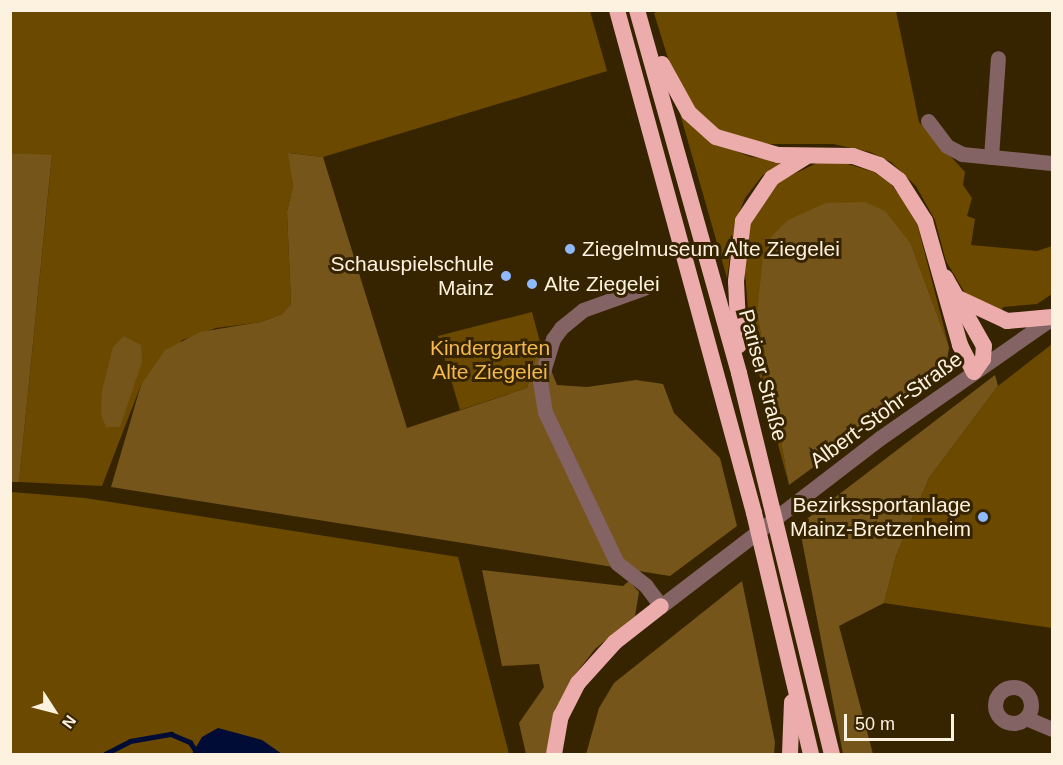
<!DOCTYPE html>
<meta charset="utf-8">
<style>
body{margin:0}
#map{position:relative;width:1063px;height:765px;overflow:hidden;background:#362401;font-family:Helvetica,sans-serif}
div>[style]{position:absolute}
.green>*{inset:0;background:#6b4a00}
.forest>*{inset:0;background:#755519}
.water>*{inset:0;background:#000c35}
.stream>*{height:4.5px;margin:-2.25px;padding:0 2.25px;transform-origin:2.25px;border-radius:2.25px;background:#000c35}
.minor>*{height:15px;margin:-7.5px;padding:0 7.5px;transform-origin:7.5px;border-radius:7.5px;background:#836363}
.minor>.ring{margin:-7.5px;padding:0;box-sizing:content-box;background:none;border:15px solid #836363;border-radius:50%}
.tertiary>*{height:15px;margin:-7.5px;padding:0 7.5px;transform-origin:7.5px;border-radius:7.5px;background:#836363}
.trunk>*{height:16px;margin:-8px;padding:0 8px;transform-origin:8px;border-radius:8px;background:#ecacac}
.dots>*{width:16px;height:16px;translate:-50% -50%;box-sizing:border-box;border:3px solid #362401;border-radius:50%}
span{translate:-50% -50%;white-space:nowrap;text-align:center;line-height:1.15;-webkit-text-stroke:6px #362401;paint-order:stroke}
.poi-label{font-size:21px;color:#fdf1df}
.left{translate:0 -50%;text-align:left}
.right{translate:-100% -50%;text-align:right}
.park-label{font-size:21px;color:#f3b84e}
.street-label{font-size:21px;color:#fdf1df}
.frame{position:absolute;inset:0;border:12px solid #fdf1df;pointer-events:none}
.north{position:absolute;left:24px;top:681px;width:60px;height:60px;-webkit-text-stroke:4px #362401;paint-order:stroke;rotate:126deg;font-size:16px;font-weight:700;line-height:24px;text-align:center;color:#fdf1df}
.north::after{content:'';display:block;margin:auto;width:21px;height:27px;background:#fdf1df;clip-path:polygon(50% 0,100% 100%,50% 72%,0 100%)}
.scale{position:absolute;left:844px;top:714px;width:110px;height:27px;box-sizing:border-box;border:3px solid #fdf1df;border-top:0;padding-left:8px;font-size:18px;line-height:21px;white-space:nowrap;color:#fdf1df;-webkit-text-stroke:4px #362401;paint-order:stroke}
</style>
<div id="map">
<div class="green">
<div style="clip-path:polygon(662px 10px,896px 11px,919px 122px,965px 172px,963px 185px,972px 198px,967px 216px,975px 219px,971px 245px,1037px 251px,1052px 246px,1052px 294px,1037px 304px,1003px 307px,1001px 312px,965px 293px,946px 261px,935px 220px,916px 186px,891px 162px,870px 152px,833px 144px,753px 144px,720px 131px,696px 110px,670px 65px,654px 13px)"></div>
<div style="clip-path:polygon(11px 11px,590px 11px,607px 71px,323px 157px,289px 153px,293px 186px,287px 212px,291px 304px,282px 314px,261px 322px,216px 328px,182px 340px,141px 385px,102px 486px,19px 482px,52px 156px,11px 153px)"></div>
<div style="clip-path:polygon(679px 110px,725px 147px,751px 157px,778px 159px,779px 164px,762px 176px,745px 198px,735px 223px,727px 278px)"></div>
<div style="clip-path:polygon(841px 162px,874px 172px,890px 183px,915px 215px,949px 347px,911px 244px,757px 313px,789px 485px,751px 344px,743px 249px,749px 220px,773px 184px,817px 163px)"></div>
<div style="clip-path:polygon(532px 312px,540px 342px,527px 388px,460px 410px,438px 336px)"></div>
<div style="clip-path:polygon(1052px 344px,1052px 628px,884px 603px,896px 556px,929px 478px,998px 386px)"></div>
<div style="clip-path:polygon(11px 492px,85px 498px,458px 557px,509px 754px,11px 754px)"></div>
</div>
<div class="forest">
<div style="clip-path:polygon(11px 153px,52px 155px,19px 482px,10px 482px)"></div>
<div style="clip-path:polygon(288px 153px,323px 157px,407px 428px,527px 388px,540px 342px,557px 385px,587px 387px,636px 380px,663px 384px,674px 413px,720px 458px,737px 526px,670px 576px,111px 487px,141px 385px,165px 350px,200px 332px,261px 322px,282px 314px,291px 304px,287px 212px,293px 186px)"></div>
<div style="clip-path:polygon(865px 202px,885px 211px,911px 244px,949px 347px,947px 361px,943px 372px,789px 485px,757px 313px,763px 257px,772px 236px,788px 220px,826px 203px)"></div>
<div style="clip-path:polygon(124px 336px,141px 345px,142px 362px,120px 427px,106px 427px,101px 414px,102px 391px,113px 347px)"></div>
<div style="clip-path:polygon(995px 375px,998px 386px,929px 478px,896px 556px,884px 603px,839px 626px,873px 754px,843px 754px,799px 525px)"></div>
<div style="clip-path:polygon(482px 570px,623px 586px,629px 581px,639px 592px,635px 616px,595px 649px,570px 681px,554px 717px,546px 754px,526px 754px,519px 723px,544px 687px,539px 664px,502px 666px)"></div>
<div style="clip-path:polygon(742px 581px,775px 742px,774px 754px,586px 754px,599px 708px,614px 683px)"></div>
</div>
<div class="water">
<div style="clip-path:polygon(218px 728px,262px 740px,282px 754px,192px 754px,202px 737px)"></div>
</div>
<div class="stream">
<div style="left:105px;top:754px;width:28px;rotate:-27deg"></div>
<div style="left:130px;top:741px;width:42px;rotate:-9.7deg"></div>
<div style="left:171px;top:734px;width:21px;rotate:23deg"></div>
<div style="left:190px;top:742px;width:14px;rotate:56deg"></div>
</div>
<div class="minor">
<div style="left:928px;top:121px;width:31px;rotate:53deg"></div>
<div style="left:947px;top:146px;width:17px;rotate:28deg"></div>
<div style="left:962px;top:154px;width:90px;rotate:5.7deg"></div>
<div style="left:991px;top:157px;width:99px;rotate:-86deg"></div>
<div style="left:644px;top:288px;width:65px;rotate:160.2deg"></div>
<div style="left:583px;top:310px;width:28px;rotate:141deg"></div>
<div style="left:561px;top:328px;width:14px;rotate:126deg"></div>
<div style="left:553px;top:339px;width:44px;rotate:107.2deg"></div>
<div style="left:540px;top:381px;width:31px;rotate:81deg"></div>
<div style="left:545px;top:412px;width:167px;rotate:64.5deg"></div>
<div style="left:617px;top:563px;width:37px;rotate:38deg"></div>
<div style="left:646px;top:586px;width:25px;rotate:53deg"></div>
<div class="ring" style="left:995px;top:687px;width:21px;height:21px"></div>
<div style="left:1026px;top:718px;width:28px;rotate:23deg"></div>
</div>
<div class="tertiary">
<div style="left:661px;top:606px;width:276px;rotate:-37.5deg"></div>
<div style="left:880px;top:438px;width:210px;rotate:-34.9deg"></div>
</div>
<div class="trunk">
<div style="left:617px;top:10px;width:521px;rotate:74.76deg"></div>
<div style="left:754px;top:513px;width:248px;rotate:76.7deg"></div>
<div style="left:637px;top:10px;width:377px;rotate:74.3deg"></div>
<div style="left:739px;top:373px;width:392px;rotate:76.3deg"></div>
<div style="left:662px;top:64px;width:56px;rotate:61.1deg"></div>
<div style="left:689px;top:113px;width:36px;rotate:42deg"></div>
<div style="left:716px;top:137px;width:65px;rotate:16.2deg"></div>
<div style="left:778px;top:155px;width:75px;rotate:0.8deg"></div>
<div style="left:853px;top:156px;width:28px;rotate:19deg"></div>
<div style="left:879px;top:165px;width:25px;rotate:37deg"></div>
<div style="left:899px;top:180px;width:49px;rotate:57.6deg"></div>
<div style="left:925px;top:221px;width:129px;rotate:74.2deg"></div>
<div style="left:960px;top:345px;width:30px;rotate:63deg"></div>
<div style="left:974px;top:372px;width:16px;rotate:-55deg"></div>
<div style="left:983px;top:359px;width:13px;rotate:-86deg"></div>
<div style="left:984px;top:346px;width:79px;rotate:-119.5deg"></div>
<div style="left:960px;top:299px;width:52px;rotate:25.1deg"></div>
<div style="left:1007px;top:321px;width:45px;rotate:-5.1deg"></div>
<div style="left:739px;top:345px;width:64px;rotate:-92.7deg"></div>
<div style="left:736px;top:281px;width:60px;rotate:-83.3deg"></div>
<div style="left:743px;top:221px;width:52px;rotate:-56deg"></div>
<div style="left:772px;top:178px;width:40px;rotate:-32deg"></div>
<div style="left:554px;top:754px;width:39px;rotate:-80deg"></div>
<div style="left:561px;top:716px;width:37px;rotate:-63deg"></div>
<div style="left:578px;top:683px;width:55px;rotate:-47.9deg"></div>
<div style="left:615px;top:642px;width:58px;rotate:-38deg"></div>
<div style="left:790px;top:754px;width:52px;rotate:-87.8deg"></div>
</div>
<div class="dots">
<div style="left:570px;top:249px;background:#8eb9fc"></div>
<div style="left:506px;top:276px;background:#8eb9fc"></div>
<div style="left:532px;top:284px;background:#8eb9fc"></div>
<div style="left:983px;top:517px;background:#8eb9fc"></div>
</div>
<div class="poi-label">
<span class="left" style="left:582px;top:249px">Ziegelmuseum Alte Ziegelei</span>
<span class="right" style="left:494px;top:276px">Schauspielschule<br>Mainz</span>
<span class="left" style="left:544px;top:284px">Alte Ziegelei</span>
<span class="right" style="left:971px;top:517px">Bezirkssportanlage<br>Mainz-Bretzenheim</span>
</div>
<div class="park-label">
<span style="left:490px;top:360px">Kindergarten<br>Alte Ziegelei</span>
</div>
<div class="street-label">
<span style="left:763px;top:375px;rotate:75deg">Pariser Straße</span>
<span style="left:886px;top:410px;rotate:-36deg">Albert-Stohr-Straße</span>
</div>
<div class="frame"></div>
<div class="north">N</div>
<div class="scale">50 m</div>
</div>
